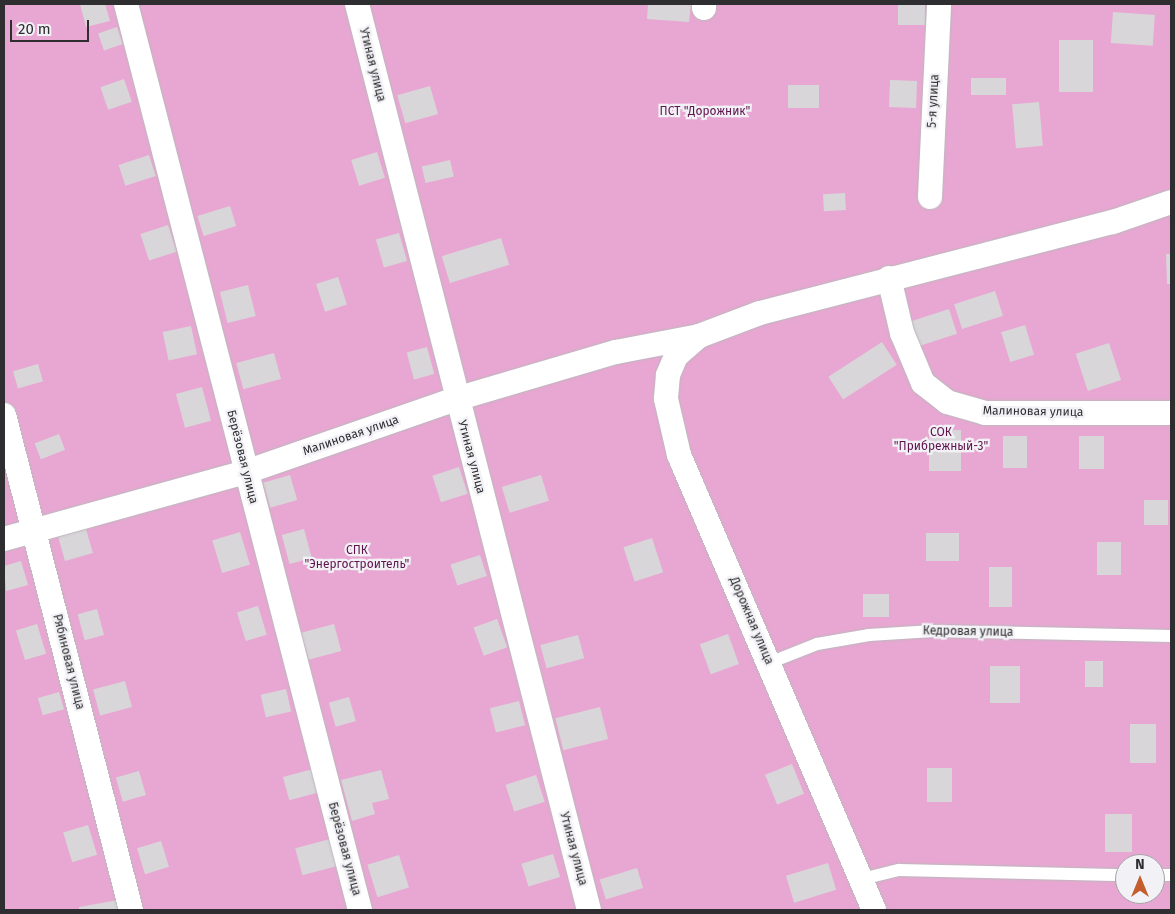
<!DOCTYPE html>
<meta charset="utf-8">
<style>
body{margin:0}
#map{position:relative;width:1175px;height:914px;overflow:hidden;background:#f2f1f5;font-family:"Fira Sans",sans-serif}
div>[style]{position:absolute}
.green>*{inset:0;background:#e8a7d2}
.building>*{inset:0;background:#d9d6d9;transform-origin:0 0}
.roads{filter:drop-shadow(0 0 1px #bab9bd) drop-shadow(0 0 1px #bab9bd)}
.service>*{height:12px;margin:-6px;padding:0 6px;transform-origin:6px;border-radius:6px;background:#fff}
.minor>*{height:24px;margin:-12px;padding:0 12px;transform-origin:12px;border-radius:12px;background:#fff}
span{translate:-50% -50%;white-space:nowrap;text-align:center;line-height:1.15;-webkit-text-stroke:4.5px #f2f1f5;paint-order:stroke}
.street-label{font-size:12px;color:#2e2e30}
.park-label{font-size:12px;color:#60144e}
.frame{position:absolute;inset:0;border:5px solid #2e2e30;pointer-events:none}
.north{position:absolute;left:1115px;top:854px;width:50px;height:50px;box-sizing:border-box;background:#f2f1f5;border:1px solid #a4a3a6;border-radius:50%;rotate:0deg;font-size:14px;font-weight:700;line-height:20px;text-align:center;color:#2e2e30}
.north::after{content:'';display:block;margin:auto;width:18px;height:22px;background:#c45f2d;clip-path:polygon(50% 0,100% 100%,50% 72%,0 100%)}
.scale{position:absolute;left:10px;top:20px;width:79px;height:22px;box-sizing:border-box;border:2px solid #2e2e30;border-top:0;padding-left:6px;font-size:15px;line-height:18px;white-space:nowrap;color:#2e2e30;-webkit-text-stroke:4px #f2f1f5;paint-order:stroke}
</style>
<div id="map">
<div class="green">
<div style="clip-path:polygon(evenodd,4px 4px,1171px 4px,1171px 910px,4px 910px,4px 4px,1125px 864px,1155px 864px,1155px 894px,1125px 894px,1125px 864px)"></div>
</div>
<div class="building">
<div style="clip-path:polygon(80px 4px,105px 4px,110px 21px,86px 27px)"></div>
<div style="clip-path:polygon(648px 4px,691px 4px,689px 22px,647px 19px)"></div>
<div style="left:898px;top:4px;width:27px;height:21px"></div>
<div style="left:1113px;top:12px;width:42px;height:31px;rotate:4deg"></div>
<div style="left:117px;top:27px;width:18px;height:20px;rotate:71deg"></div>
<div style="left:1059px;top:40px;width:34px;height:52px"></div>
<div style="left:1006px;top:78px;width:17px;height:35px;rotate:90deg"></div>
<div style="left:124px;top:79px;width:24px;height:25px;rotate:71deg"></div>
<div style="left:890px;top:80px;width:27px;height:27px;rotate:2deg"></div>
<div style="left:788px;top:85px;width:31px;height:23px"></div>
<div style="left:430px;top:86px;width:29px;height:34px;rotate:74deg"></div>
<div style="left:1039px;top:102px;width:44px;height:27px;rotate:85deg"></div>
<div style="left:377px;top:152px;width:27px;height:27px;rotate:73deg"></div>
<div style="left:149px;top:155px;width:22px;height:32px;rotate:72deg"></div>
<div style="left:450px;top:160px;width:17px;height:29px;rotate:77deg"></div>
<div style="left:845px;top:193px;width:17px;height:22px;rotate:87deg"></div>
<div style="left:230px;top:206px;width:21px;height:34px;rotate:73deg"></div>
<div style="left:168px;top:225px;width:28px;height:29px;rotate:72deg"></div>
<div style="left:399px;top:233px;width:29px;height:24px;rotate:74deg"></div>
<div style="left:501px;top:238px;width:28px;height:62px;rotate:73deg"></div>
<div style="clip-path:polygon(1166px 254px,1171px 254px,1171px 284px,1167px 284px)"></div>
<div style="left:338px;top:277px;width:29px;height:23px;rotate:72deg"></div>
<div style="left:248px;top:285px;width:32px;height:29px;rotate:76deg"></div>
<div style="left:995px;top:291px;width:26px;height:43px;rotate:72deg"></div>
<div style="left:949px;top:309px;width:26px;height:43px;rotate:72deg"></div>
<div style="left:1025px;top:325px;width:31px;height:25px;rotate:73deg"></div>
<div style="left:191px;top:326px;width:29px;height:29px;rotate:78deg"></div>
<div style="left:882px;top:342px;width:27px;height:64px;rotate:57deg"></div>
<div style="left:1109px;top:343px;width:39px;height:35px;rotate:72deg"></div>
<div style="left:427px;top:347px;width:28px;height:21px;rotate:75deg"></div>
<div style="left:274px;top:353px;width:27px;height:39px;rotate:75deg"></div>
<div style="left:38px;top:364px;width:18px;height:26px;rotate:74deg"></div>
<div style="left:202px;top:387px;width:35px;height:27px;rotate:75deg"></div>
<div style="left:929px;top:430px;width:32px;height:41px"></div>
<div style="left:59px;top:434px;width:17px;height:26px;rotate:69deg"></div>
<div style="left:1027px;top:436px;width:32px;height:24px;rotate:90deg"></div>
<div style="left:1104px;top:436px;width:33px;height:25px;rotate:90deg"></div>
<div style="left:459px;top:467px;width:28px;height:28px;rotate:72deg"></div>
<div style="left:290px;top:475px;width:26px;height:28px;rotate:74deg"></div>
<div style="left:541px;top:475px;width:27px;height:41px;rotate:73deg"></div>
<div style="left:1144px;top:500px;width:24px;height:25px"></div>
<div style="left:86px;top:529px;width:25px;height:29px;rotate:74deg"></div>
<div style="left:304px;top:529px;width:30px;height:23px;rotate:75deg"></div>
<div style="left:240px;top:532px;width:34px;height:29px;rotate:73deg"></div>
<div style="left:926px;top:533px;width:33px;height:28px"></div>
<div style="left:652px;top:538px;width:36px;height:30px;rotate:72deg"></div>
<div style="left:1097px;top:542px;width:24px;height:33px"></div>
<div style="left:480px;top:555px;width:22px;height:31px;rotate:72deg"></div>
<div style="clip-path:polygon(21px 561px,28px 585px,6px 591px,4px 566px)"></div>
<div style="left:989px;top:567px;width:23px;height:40px"></div>
<div style="left:889px;top:594px;width:23px;height:26px;rotate:90deg"></div>
<div style="left:258px;top:606px;width:30px;height:22px;rotate:73deg"></div>
<div style="left:97px;top:609px;width:27px;height:20px;rotate:75deg"></div>
<div style="left:497px;top:619px;width:30px;height:25px;rotate:70deg"></div>
<div style="left:37px;top:624px;width:31px;height:22px;rotate:73deg"></div>
<div style="left:334px;top:624px;width:28px;height:34px;rotate:75deg"></div>
<div style="left:728px;top:634px;width:32px;height:30px;rotate:70deg"></div>
<div style="left:578px;top:635px;width:24px;height:39px;rotate:75deg"></div>
<div style="left:1103px;top:661px;width:26px;height:18px;rotate:90deg"></div>
<div style="left:990px;top:666px;width:30px;height:37px"></div>
<div style="left:125px;top:681px;width:27px;height:33px;rotate:75deg"></div>
<div style="left:286px;top:689px;width:23px;height:26px;rotate:77deg"></div>
<div style="left:59px;top:692px;width:18px;height:22px;rotate:74deg"></div>
<div style="left:349px;top:697px;width:25px;height:21px;rotate:74deg"></div>
<div style="left:519px;top:701px;width:25px;height:30px;rotate:76deg"></div>
<div style="left:600px;top:707px;width:33px;height:46px;rotate:76deg"></div>
<div style="left:1130px;top:724px;width:26px;height:39px"></div>
<div style="left:792px;top:764px;width:32px;height:29px;rotate:68deg"></div>
<div style="left:927px;top:768px;width:25px;height:34px"></div>
<div style="left:313px;top:769px;width:24px;height:31px;rotate:75deg"></div>
<div style="clip-path:polygon(381px 770px,389px 799px,372px 803px,375px 814px,352px 821px,341px 780px)"></div>
<div style="left:139px;top:771px;width:25px;height:24px;rotate:74deg"></div>
<div style="left:536px;top:775px;width:28px;height:32px;rotate:72deg"></div>
<div style="left:1105px;top:814px;width:27px;height:38px"></div>
<div style="left:88px;top:825px;width:31px;height:26px;rotate:73deg"></div>
<div style="left:330px;top:839px;width:28px;height:36px;rotate:75deg"></div>
<div style="left:161px;top:841px;width:27px;height:25px;rotate:73deg"></div>
<div style="left:553px;top:854px;width:24px;height:33px;rotate:73deg"></div>
<div style="left:399px;top:855px;width:34px;height:33px;rotate:73deg"></div>
<div style="left:828px;top:863px;width:28px;height:44px;rotate:73deg"></div>
<div style="left:637px;top:868px;width:21px;height:39px;rotate:73deg"></div>
<div style="clip-path:polygon(118px 900px,120px 910px,79px 910px,79px 907px)"></div>
</div>
<div class="roads">
<div class="service">
<div style="left:769px;top:663px;width:52px;rotate:-21.6deg"></div>
<div style="left:817px;top:644px;width:53px;rotate:-9.8deg"></div>
<div style="left:869px;top:635px;width:64px;rotate:-3.6deg"></div>
<div style="left:933px;top:631px;width:238px;rotate:1.2deg"></div>
<div style="left:1155px;top:875px;width:16px"></div>
<div style="left:862px;top:879px;width:38px;rotate:-14deg"></div>
<div style="left:899px;top:870px;width:226px;rotate:1.3deg"></div>
</div>
<div class="minor">
<div style="left:126px;top:4px;width:936px;rotate:75.52deg"></div>
<div style="left:357px;top:4px;width:935px;rotate:75.64deg"></div>
<div style="left:704px;top:8px;width:4px;rotate:-90deg"></div>
<div style="left:930px;top:197px;width:193px;rotate:-87.3deg"></div>
<div style="left:889px;top:278px;width:57px;rotate:76.7deg"></div>
<div style="left:902px;top:333px;width:54px;rotate:67.2deg"></div>
<div style="left:923px;top:383px;width:31px;rotate:38deg"></div>
<div style="left:947px;top:402px;width:40px;rotate:16deg"></div>
<div style="left:985px;top:413px;width:186px"></div>
<div style="left:699px;top:336px;width:30px;rotate:139deg"></div>
<div style="left:676px;top:356px;width:21px;rotate:113deg"></div>
<div style="left:668px;top:375px;width:24px;rotate:95deg"></div>
<div style="left:666px;top:399px;width:57px;rotate:76.9deg"></div>
<div style="left:679px;top:455px;width:495px;rotate:66.8deg"></div>
<div style="left:4px;top:415px;width:511px;rotate:75.61deg"></div>
<div style="left:4px;top:539px;width:251px;rotate:-15.5deg"></div>
<div style="left:246px;top:472px;width:222px;rotate:-19.2deg"></div>
<div style="left:456px;top:399px;width:167px;rotate:-16.4deg"></div>
<div style="left:616px;top:352px;width:85px;rotate:-10.9deg"></div>
<div style="left:699px;top:336px;width:65px;rotate:-20.7deg"></div>
<div style="left:760px;top:313px;width:365px;rotate:-14.5deg"></div>
<div style="left:1113px;top:222px;width:61px;rotate:-19deg"></div>
</div>
</div>
<div class="street-label">
<span style="left:372px;top:65px;rotate:76deg">Утиная улица</span>
<span style="left:934px;top:101px;rotate:-87deg">5-я улица</span>
<span style="left:1033px;top:412px;rotate:1deg">Малиновая улица</span>
<span style="left:351px;top:436px;rotate:-19deg">Малиновая улица</span>
<span style="left:242px;top:457px;rotate:76deg">Берёзовая улица</span>
<span style="left:471px;top:457px;rotate:75deg">Утиная улица</span>
<span style="left:751px;top:621px;rotate:67deg">Дорожная улица</span>
<span style="left:968px;top:632px;rotate:1deg">Кедровая улица</span>
<span style="left:68px;top:662px;rotate:76deg">Рябиновая улица</span>
<span style="left:344px;top:849px;rotate:75deg">Берёзовая улица</span>
<span style="left:573px;top:849px;rotate:75deg">Утиная улица</span>
</div>
<div class="park-label">
<span style="left:705px;top:112px">ПСТ "Дорожник"</span>
<span style="left:941px;top:440px">СОК<br>"Прибрежный-3"</span>
<span style="left:357px;top:558px">СПК<br>"Энергостроитель"</span>
</div>
<div class="frame"></div>
<div class="north">N</div>
<div class="scale">20 m</div>
</div>
